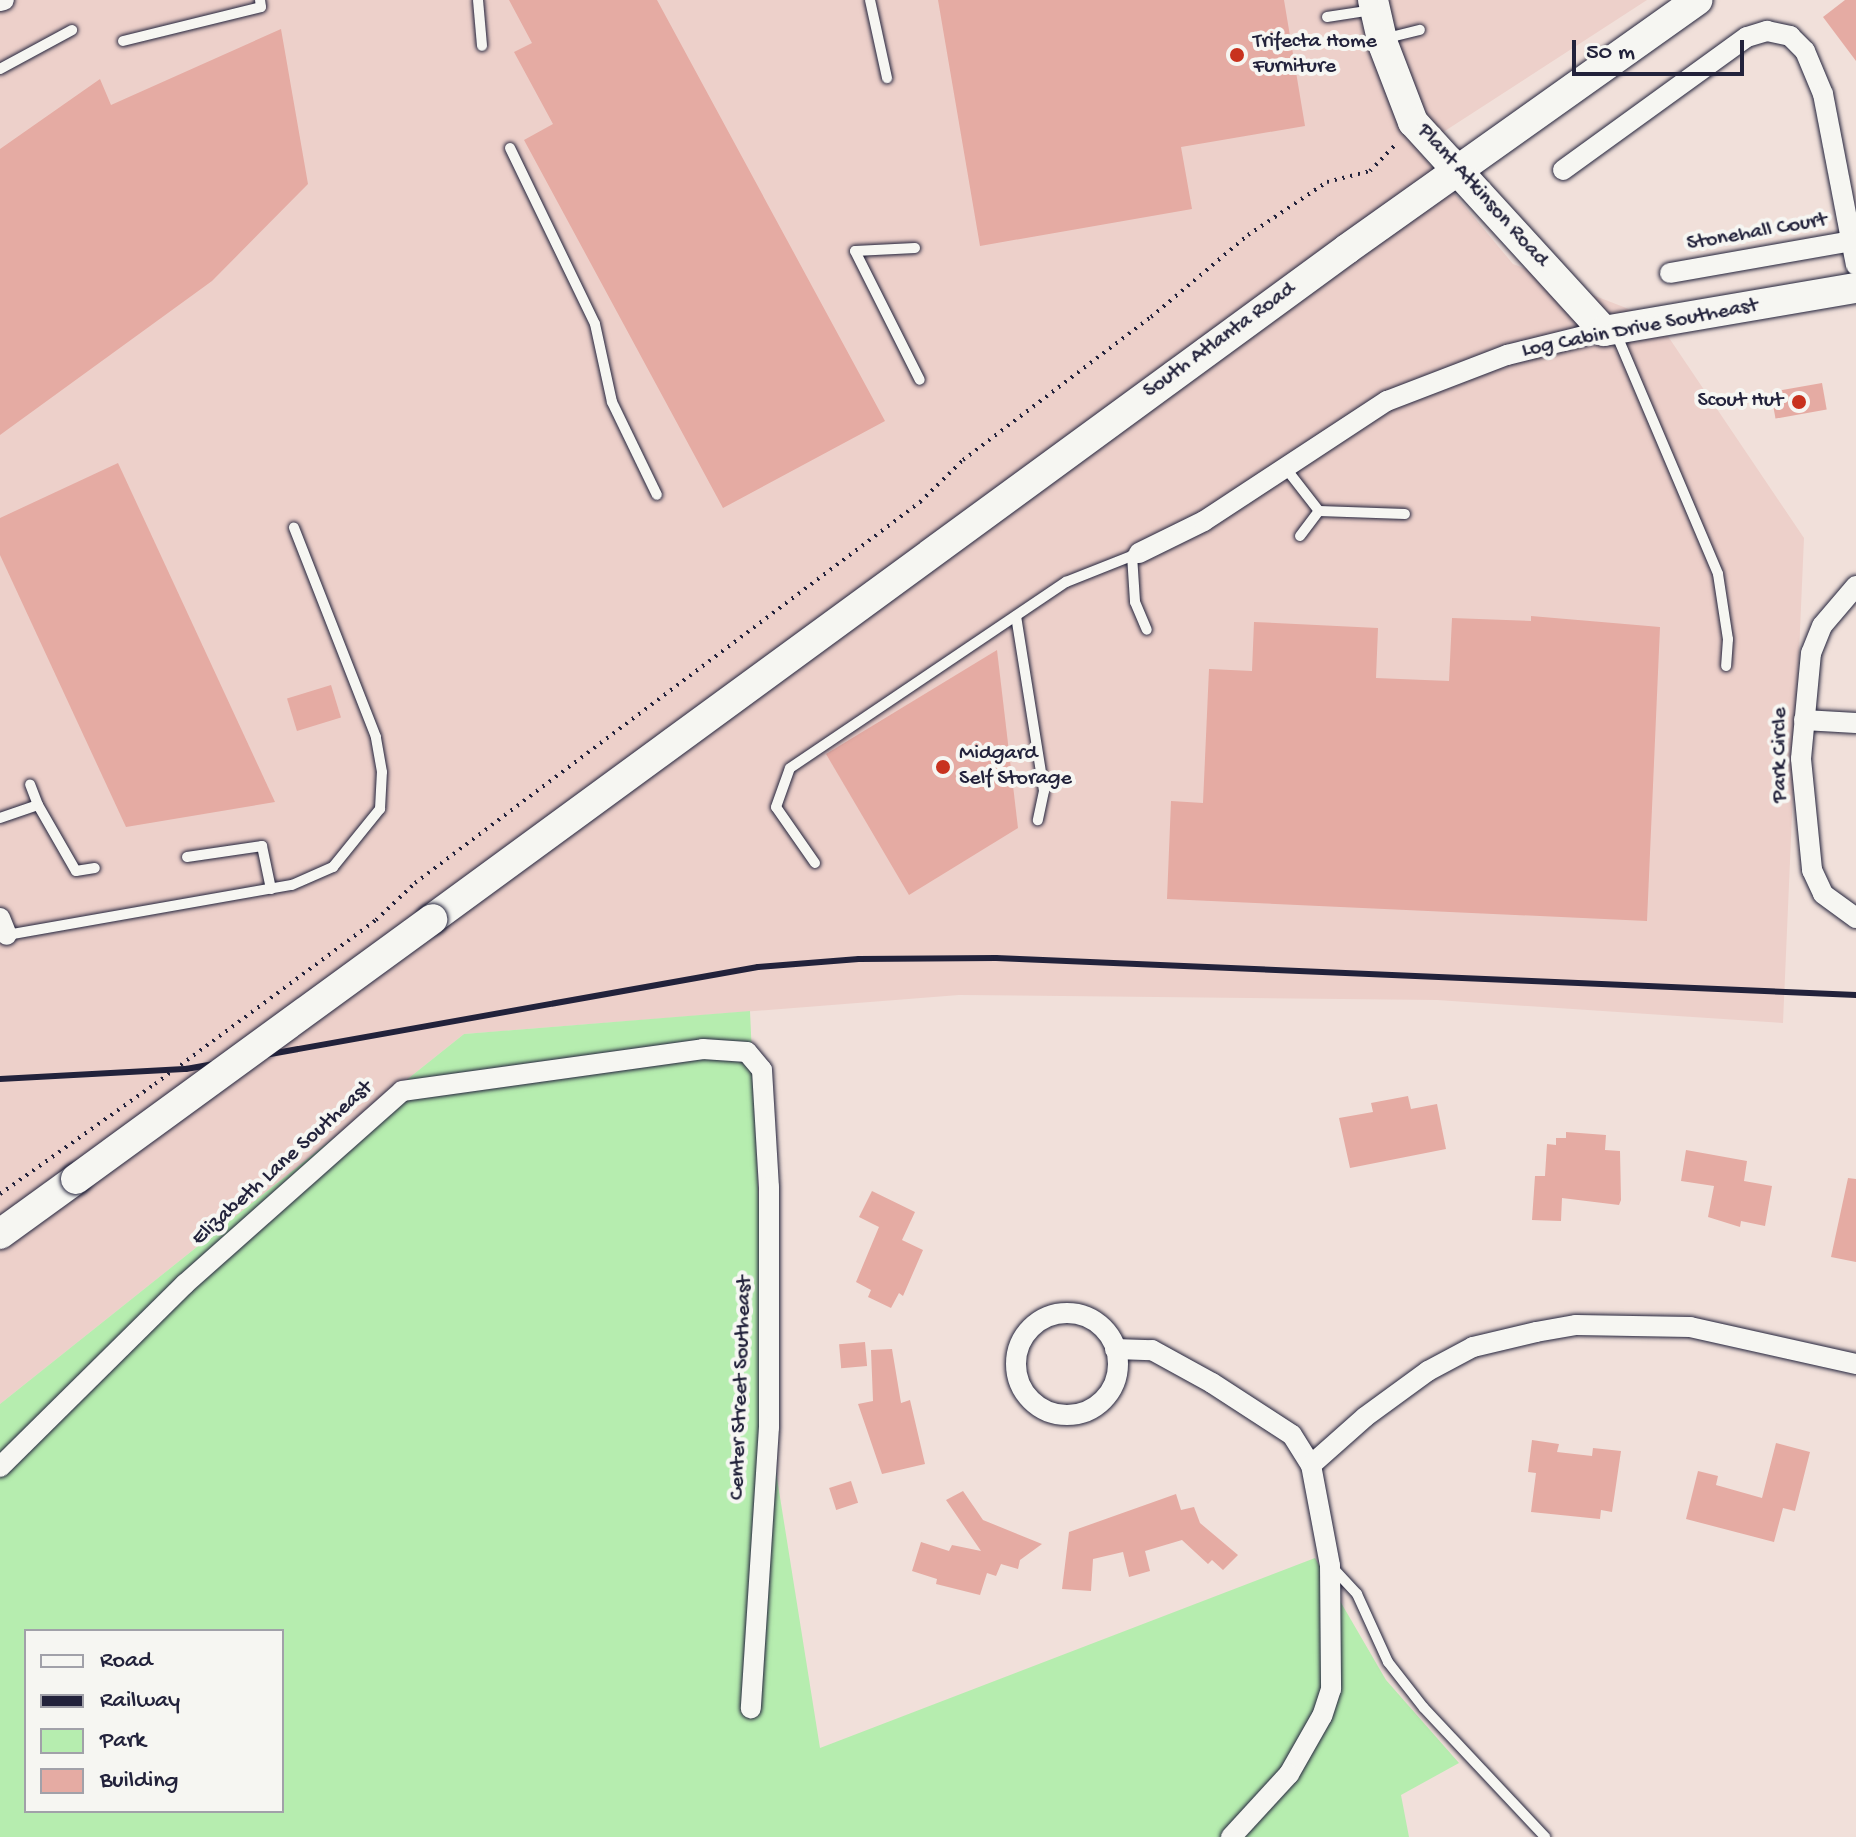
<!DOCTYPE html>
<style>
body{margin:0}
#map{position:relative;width:1856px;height:1837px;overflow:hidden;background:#f1e0da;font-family:"Gochi Hand",sans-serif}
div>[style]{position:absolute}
.built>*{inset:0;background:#edd0ca}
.green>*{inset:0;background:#b6edaf}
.building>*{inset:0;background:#e5aba3;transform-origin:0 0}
.path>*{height:4px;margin-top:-2px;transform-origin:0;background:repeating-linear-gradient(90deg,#22223b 0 2px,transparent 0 8px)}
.roads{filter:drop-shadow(0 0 2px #22223b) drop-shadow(0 0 2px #22223b)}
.lane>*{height:10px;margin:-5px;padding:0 5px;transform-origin:5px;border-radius:5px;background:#f6f6f2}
.street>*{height:20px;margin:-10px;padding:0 10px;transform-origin:10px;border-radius:10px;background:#f6f6f2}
.street>.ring{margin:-10px;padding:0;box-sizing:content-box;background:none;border:20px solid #f6f6f2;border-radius:50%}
.secondary>*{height:30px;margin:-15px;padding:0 15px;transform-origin:15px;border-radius:15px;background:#f6f6f2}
.rail>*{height:6px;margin:-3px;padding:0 3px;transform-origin:3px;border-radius:3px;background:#22223b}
.path-bridge>*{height:4px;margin-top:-2px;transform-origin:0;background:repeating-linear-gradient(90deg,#22223b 0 2px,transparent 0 8px)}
.bridges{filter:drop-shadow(0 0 2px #22223b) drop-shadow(0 0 2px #22223b)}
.secondary-bridge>*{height:30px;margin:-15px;padding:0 15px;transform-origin:15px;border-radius:15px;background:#f6f6f2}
.dots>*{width:22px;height:22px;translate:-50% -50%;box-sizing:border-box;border:4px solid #f6f6f2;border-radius:50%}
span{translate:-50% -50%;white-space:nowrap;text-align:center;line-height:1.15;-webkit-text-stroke:8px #f6f6f2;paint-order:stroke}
.poi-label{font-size:22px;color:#22223b}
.left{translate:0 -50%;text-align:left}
.right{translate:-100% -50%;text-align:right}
.street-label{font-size:22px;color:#22223b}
.legend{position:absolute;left:24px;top:1629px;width:260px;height:184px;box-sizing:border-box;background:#f6f6f2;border:2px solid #a1a1a9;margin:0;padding:10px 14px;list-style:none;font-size:24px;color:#22223b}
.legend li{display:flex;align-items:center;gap:16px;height:40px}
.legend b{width:40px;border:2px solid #a1a1a9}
.scale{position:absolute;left:1572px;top:40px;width:172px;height:36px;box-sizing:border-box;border:4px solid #22223b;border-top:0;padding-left:10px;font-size:24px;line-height:28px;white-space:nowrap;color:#22223b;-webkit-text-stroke:6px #f6f6f2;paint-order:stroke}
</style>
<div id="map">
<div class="built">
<div style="clip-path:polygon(0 0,1647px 0,1417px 149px,1513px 264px,1657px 320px,1804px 538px,1783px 1023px,1437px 1000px,959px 995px,464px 1034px,0 1404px)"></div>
</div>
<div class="green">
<div style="clip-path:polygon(evenodd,750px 1011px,769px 1428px,820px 1748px,1315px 1558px,1386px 1680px,1459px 1763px,1401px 1795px,1409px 1837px,0 1837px,0 1404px,464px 1034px,750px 1011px,26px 1631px,282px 1631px,282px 1811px,26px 1811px,26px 1631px)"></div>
</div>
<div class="building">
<div style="clip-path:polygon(509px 0,657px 0,885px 421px,723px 508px,524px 140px,553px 124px,514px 52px,532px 43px)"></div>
<div style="clip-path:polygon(938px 0,1284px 0,1305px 126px,1181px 147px,1192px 209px,980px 246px)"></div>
<div style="clip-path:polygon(1845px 0,1856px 0,1856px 61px,1823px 17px)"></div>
<div style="clip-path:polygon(281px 29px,308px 184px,212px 281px,0 435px,0 149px,100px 79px,111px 105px)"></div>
<div style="left:1822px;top:383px;width:27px;height:52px;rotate:80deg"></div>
<div style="clip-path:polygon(118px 463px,275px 802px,126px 827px,0 555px,0 518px)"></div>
<div style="clip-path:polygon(1531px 616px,1660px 627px,1647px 921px,1167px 899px,1171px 801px,1203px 803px,1209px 669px,1252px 671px,1254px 622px,1378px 628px,1376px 678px,1449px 681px,1452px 618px,1531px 621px)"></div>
<div style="clip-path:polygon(997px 650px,1018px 828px,909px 895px,826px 754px)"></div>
<div style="left:331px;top:685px;width:34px;height:46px;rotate:73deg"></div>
<div style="clip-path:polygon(1408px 1096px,1411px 1109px,1437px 1104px,1446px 1149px,1350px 1168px,1339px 1118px,1373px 1112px,1371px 1103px)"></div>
<div style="clip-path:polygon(1566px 1132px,1606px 1135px,1605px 1150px,1620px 1151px,1621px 1200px,1619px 1205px,1562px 1198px,1561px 1221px,1532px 1220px,1535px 1176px,1545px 1176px,1547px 1144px,1556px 1145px,1556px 1138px,1566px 1138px)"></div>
<div style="clip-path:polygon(1686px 1150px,1747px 1161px,1744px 1181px,1772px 1186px,1765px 1226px,1741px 1221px,1740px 1227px,1708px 1217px,1714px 1186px,1681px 1181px)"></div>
<div style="clip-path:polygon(1848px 1178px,1856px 1179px,1856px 1262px,1831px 1257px)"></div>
<div style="clip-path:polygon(872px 1191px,915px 1212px,902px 1240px,923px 1250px,903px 1296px,899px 1293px,891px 1308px,868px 1297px,871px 1290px,856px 1282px,879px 1227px,859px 1217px)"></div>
<div style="left:865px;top:1342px;width:24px;height:26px;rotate:85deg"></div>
<div style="clip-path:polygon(892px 1349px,901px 1403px,910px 1400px,925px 1464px,882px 1474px,858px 1404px,873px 1401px,871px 1350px)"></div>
<div style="clip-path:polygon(1532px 1440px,1559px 1444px,1557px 1452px,1592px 1456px,1593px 1448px,1621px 1451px,1612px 1512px,1601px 1510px,1600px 1519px,1531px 1512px,1536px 1473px,1528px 1472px)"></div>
<div style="clip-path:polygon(1776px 1443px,1810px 1452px,1795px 1511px,1783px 1508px,1774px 1542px,1686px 1519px,1698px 1471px,1718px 1476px,1716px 1485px,1762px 1498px)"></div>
<div style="left:851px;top:1481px;width:23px;height:23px;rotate:72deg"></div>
<div style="clip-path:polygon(963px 1491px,983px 1520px,1042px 1544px,1020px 1560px,1018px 1569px,1001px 1564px,996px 1576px,987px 1573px,980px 1595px,936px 1584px,937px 1579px,912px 1571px,921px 1542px,949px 1551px,952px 1545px,981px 1551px,946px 1500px)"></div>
<div style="clip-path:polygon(1176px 1494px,1181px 1510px,1194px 1507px,1200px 1523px,1238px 1555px,1223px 1570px,1212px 1560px,1208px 1564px,1182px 1540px,1145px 1551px,1150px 1571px,1129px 1577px,1123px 1552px,1093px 1559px,1091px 1591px,1062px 1589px,1069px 1532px)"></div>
</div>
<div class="path">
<div style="left:376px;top:920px;width:54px;rotate:-43.5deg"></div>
<div style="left:415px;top:883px;width:633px;rotate:-37.03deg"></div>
<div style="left:920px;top:502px;width:60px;rotate:-44.3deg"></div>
<div style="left:963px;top:460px;width:236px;rotate:-37.3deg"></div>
<div style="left:1151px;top:317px;width:127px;rotate:-40.2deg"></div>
<div style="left:1248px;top:235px;width:95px;rotate:-33.9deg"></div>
<div style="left:1327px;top:182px;width:44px;rotate:-14.3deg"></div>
<div style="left:1370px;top:171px;width:39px;rotate:-46deg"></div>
<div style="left:0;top:1194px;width:190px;rotate:-35.4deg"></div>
</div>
<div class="roads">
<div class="lane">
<div style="left:478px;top:0;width:46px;rotate:85deg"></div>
<div style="left:870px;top:0;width:80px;rotate:77.7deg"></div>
<div style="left:1327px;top:17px;width:47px;rotate:-8.7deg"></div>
<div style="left:1383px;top:39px;width:38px;rotate:-14deg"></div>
<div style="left:123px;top:41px;width:142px;rotate:-13.8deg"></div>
<div style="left:261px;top:7px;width:7px;rotate:-98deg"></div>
<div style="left:0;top:69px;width:82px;rotate:-28.4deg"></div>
<div style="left:510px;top:148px;width:195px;rotate:64.2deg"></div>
<div style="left:595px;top:324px;width:80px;rotate:77.7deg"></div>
<div style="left:612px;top:402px;width:103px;rotate:64.2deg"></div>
<div style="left:915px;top:248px;width:60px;rotate:177.1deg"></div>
<div style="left:855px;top:251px;width:144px;rotate:63.3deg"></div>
<div style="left:1615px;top:331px;width:264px;rotate:67deg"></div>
<div style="left:1718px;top:574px;width:66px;rotate:81.3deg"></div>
<div style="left:1728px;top:639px;width:27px;rotate:94deg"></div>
<div style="left:1284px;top:466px;width:57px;rotate:52.1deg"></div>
<div style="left:1319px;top:511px;width:86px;rotate:2deg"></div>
<div style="left:1300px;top:536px;width:31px;rotate:-53deg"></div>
<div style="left:1132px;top:555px;width:47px;rotate:86.3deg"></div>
<div style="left:1135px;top:602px;width:30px;rotate:67deg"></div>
<div style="left:1016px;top:616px;width:177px;rotate:80.9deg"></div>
<div style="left:1044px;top:791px;width:30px;rotate:102deg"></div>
<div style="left:38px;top:805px;width:76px;rotate:60.1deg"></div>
<div style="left:76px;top:871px;width:19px;rotate:-9deg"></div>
<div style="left:0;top:818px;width:40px;rotate:-18.9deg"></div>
<div style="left:38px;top:805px;width:22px;rotate:-111deg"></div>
<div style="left:187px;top:857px;width:76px;rotate:-8.3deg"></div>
<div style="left:262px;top:846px;width:44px;rotate:78.2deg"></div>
<div style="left:815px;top:863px;width:68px;rotate:-124.9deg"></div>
<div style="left:776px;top:807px;width:41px;rotate:-70.3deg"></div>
<div style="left:790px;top:768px;width:333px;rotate:-34deg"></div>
<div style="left:1066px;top:582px;width:79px;rotate:-21.7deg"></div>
<div style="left:7px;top:935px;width:289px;rotate:-10deg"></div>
<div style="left:292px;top:885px;width:45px;rotate:-23.7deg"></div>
<div style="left:333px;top:867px;width:75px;rotate:-51deg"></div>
<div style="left:380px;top:809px;width:37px;rotate:-87deg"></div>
<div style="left:382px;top:772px;width:36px;rotate:-100deg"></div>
<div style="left:376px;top:737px;width:225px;rotate:-111.4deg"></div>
<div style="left:1332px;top:1567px;width:37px;rotate:47deg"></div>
<div style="left:1357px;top:1594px;width:75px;rotate:65.5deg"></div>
<div style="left:1388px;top:1662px;width:58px;rotate:52deg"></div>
<div style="left:1424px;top:1708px;width:177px;rotate:46.8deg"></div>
</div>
<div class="street">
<div style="left:0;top:1px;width:4px;rotate:-14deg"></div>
<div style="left:1563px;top:170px;width:227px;rotate:-35.9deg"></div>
<div style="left:1747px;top:37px;width:21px;rotate:-17deg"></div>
<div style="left:1767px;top:31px;width:24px;rotate:12deg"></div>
<div style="left:1790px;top:36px;width:21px;rotate:45deg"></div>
<div style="left:1805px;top:51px;width:47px;rotate:67.3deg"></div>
<div style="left:1823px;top:94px;width:174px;rotate:79.1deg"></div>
<div style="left:1670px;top:273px;width:184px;rotate:-10deg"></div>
<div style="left:1139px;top:553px;width:72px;rotate:-26.2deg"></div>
<div style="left:1204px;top:521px;width:219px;rotate:-33.3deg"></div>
<div style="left:1387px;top:401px;width:129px;rotate:-21deg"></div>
<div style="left:1507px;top:355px;width:100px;rotate:-13.9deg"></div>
<div style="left:1856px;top:586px;width:52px;rotate:130.4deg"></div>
<div style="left:1822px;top:626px;width:29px;rotate:112deg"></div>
<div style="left:1811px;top:653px;width:106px;rotate:95.4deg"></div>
<div style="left:1801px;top:759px;width:112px;rotate:84.3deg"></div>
<div style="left:1812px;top:870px;width:26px;rotate:65deg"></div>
<div style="left:1823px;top:894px;width:41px;rotate:36deg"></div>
<div style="left:1804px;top:720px;width:52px;rotate:3.3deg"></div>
<div style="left:0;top:918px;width:18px;rotate:68deg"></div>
<div class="ring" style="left:1016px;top:1313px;width:82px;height:82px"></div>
<div style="left:1115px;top:1349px;width:37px;rotate:2deg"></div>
<div style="left:1152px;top:1350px;width:68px;rotate:28.8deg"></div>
<div style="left:1212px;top:1383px;width:95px;rotate:33deg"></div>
<div style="left:1292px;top:1435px;width:36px;rotate:58deg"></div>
<div style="left:1311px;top:1465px;width:103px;rotate:79.3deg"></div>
<div style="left:1330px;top:1566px;width:123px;rotate:89.5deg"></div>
<div style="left:1331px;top:1689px;width:28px;rotate:108deg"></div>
<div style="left:1322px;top:1716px;width:67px;rotate:119.6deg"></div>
<div style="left:1289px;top:1774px;width:86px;rotate:132.6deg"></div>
<div style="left:1311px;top:1465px;width:72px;rotate:-41.6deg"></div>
<div style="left:1365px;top:1417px;width:78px;rotate:-36.1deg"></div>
<div style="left:1428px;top:1371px;width:51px;rotate:-28.1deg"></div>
<div style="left:1473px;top:1347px;width:65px;rotate:-13.4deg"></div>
<div style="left:1536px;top:1332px;width:41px;rotate:-9.9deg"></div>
<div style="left:1576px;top:1325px;width:114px;rotate:1deg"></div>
<div style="left:1690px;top:1327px;width:170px;rotate:12.6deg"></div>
<div style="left:0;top:1467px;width:260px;rotate:-44.7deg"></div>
<div style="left:185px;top:1284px;width:290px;rotate:-41.6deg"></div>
<div style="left:402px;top:1091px;width:304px;rotate:-7.9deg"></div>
<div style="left:703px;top:1049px;width:44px;rotate:3.9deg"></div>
<div style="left:747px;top:1052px;width:23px;rotate:50deg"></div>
<div style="left:762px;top:1070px;width:117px;rotate:86.6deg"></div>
<div style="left:769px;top:1187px;width:240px;rotate:90deg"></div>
<div style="left:769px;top:1427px;width:282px;rotate:93.7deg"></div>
</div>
<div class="secondary">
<div style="left:1373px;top:0;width:45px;rotate:77.2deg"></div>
<div style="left:1383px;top:44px;width:84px;rotate:69deg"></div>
<div style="left:1413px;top:122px;width:283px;rotate:47.6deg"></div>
<div style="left:1604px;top:331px;width:256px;rotate:-9.7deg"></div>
<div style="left:432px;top:919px;width:1134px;rotate:-36.21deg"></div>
<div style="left:1347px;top:249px;width:430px;rotate:-35.4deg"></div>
<div style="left:0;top:1234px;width:94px;rotate:-35.9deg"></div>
</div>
</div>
<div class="rail">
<div style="left:0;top:1079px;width:186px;rotate:-3.1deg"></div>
<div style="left:186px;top:1069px;width:581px;rotate:-10.11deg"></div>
<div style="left:758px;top:967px;width:101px;rotate:-4.5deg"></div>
<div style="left:859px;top:959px;width:137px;rotate:-0.4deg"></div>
<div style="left:996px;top:958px;width:861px;rotate:2.46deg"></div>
</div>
<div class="path-bridge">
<div style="left:155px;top:1084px;width:275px;rotate:-36.6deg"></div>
</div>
<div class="bridges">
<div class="secondary-bridge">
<div style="left:76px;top:1179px;width:441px;rotate:-36.1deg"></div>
</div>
</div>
<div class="dots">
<div style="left:1237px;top:55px;background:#c8321e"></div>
<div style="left:1799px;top:402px;background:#c8321e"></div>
<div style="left:943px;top:767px;background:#c8321e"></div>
</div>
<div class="poi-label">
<span class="left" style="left:1253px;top:55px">Trifecta Home<br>Furniture</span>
<span class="right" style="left:1783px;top:402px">Scout Hut</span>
<span class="left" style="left:959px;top:767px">Midgard<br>Self Storage</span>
</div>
<div class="street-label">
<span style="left:1482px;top:196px;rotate:48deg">Plant Atkinson Road</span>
<span style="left:1757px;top:233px;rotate:-10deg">Stonehall Court</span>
<span style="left:1640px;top:329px;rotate:-11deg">Log Cabin Drive Southeast</span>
<span style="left:1220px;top:341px;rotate:-36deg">South Atlanta Road</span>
<span style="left:1781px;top:755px;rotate:-90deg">Park Circle</span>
<span style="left:283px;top:1164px;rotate:-42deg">Elizabeth Lane Southeast</span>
<span style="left:742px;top:1388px;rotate:-88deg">Center Street Southeast</span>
</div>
<ul class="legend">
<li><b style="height:10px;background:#f6f6f2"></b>Road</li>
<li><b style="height:10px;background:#22223b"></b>Railway</li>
<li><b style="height:22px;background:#b6edaf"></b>Park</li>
<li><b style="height:22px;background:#e5aba3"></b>Building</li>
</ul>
<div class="scale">50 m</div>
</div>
